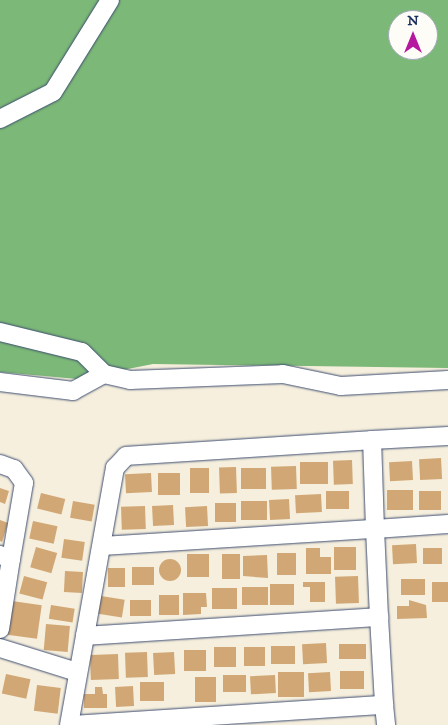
<!DOCTYPE html>
<style>
body{margin:0}
#map{position:relative;width:448px;height:725px;overflow:hidden;background:#f6efdd;font-family:"IM FELL DW Pica",serif}
div>[style]{position:absolute}
.forest>*{inset:0;background:#7cb877}
.building>*{inset:0;background:#d1a875;transform-origin:0 0}
.round{border-radius:50%}
.roads{filter:drop-shadow(0 0 1px #3c4c71) drop-shadow(0 0 1px #3c4c71)}
.minor>*{height:18px;margin:-9px;padding:0 9px;transform-origin:9px;border-radius:9px;background:#fff}
span{translate:-50% -50%;white-space:nowrap;text-align:center;line-height:1.15;-webkit-text-stroke:4px #fdfcf7;paint-order:stroke}
.north{position:absolute;left:388px;top:10px;width:50px;height:50px;box-sizing:border-box;background:#fdfcf7;border:1px solid #a3aaba;border-radius:50%;rotate:0deg;font-size:14px;font-weight:700;line-height:20px;text-align:center;color:#1b2f5e}
.north::after{content:'';display:block;margin:auto;width:18px;height:22px;background:#b5179e;clip-path:polygon(50% 0,100% 100%,50% 72%,0 100%)}
</style>
<div id="map">
<div class="forest">
<i style="clip-path:polygon(evenodd,0 0,448px 0,448px 368px,153px 364px,77px 379px,0 372px,0 0,398px 20px,428px 20px,428px 50px,398px 50px,398px 20px)"></i>
</div>
<div class="building">
<i style="left:441px;top:458px;width:21px;height:22px;rotate:87deg"></i>
<i style="left:352px;top:460px;width:24px;height:19px;rotate:88deg"></i>
<i style="left:412px;top:461px;width:19px;height:23px;rotate:87deg"></i>
<i style="left:328px;top:462px;width:22px;height:28px;rotate:90deg"></i>
<i style="left:296px;top:466px;width:23px;height:25px;rotate:88deg"></i>
<i style="left:236px;top:467px;width:26px;height:17px;rotate:88deg"></i>
<i style="left:209px;top:468px;width:25px;height:19px;rotate:90deg"></i>
<i style="left:241px;top:468px;width:25px;height:21px"></i>
<i style="left:151px;top:473px;width:19px;height:26px;rotate:87deg"></i>
<i style="left:158px;top:473px;width:22px;height:22px"></i>
<i style="clip-path:polygon(0 488px,9px 491px,5px 504px,0 502px)"></i>
<i style="left:413px;top:490px;width:20px;height:26px;rotate:90deg"></i>
<i style="left:349px;top:491px;width:18px;height:23px;rotate:90deg"></i>
<i style="left:441px;top:491px;width:19px;height:22px;rotate:90deg"></i>
<i style="left:41px;top:493px;width:25px;height:16px;rotate:14deg"></i>
<i style="left:321px;top:494px;width:18px;height:26px;rotate:87deg"></i>
<i style="left:289px;top:499px;width:20px;height:20px;rotate:87deg"></i>
<i style="left:73px;top:501px;width:22px;height:17px;rotate:10deg"></i>
<i style="left:241px;top:501px;width:26px;height:19px"></i>
<i style="left:215px;top:503px;width:21px;height:19px"></i>
<i style="left:173px;top:505px;width:20px;height:21px;rotate:87deg"></i>
<i style="left:145px;top:506px;width:23px;height:24px;rotate:88deg"></i>
<i style="left:207px;top:506px;width:20px;height:22px;rotate:87deg"></i>
<i style="clip-path:polygon(0 520px,8px 523px,2px 542px,0 541px)"></i>
<i style="left:33px;top:521px;width:25px;height:18px;rotate:12deg"></i>
<i style="left:64px;top:539px;width:21px;height:19px;rotate:8deg"></i>
<i style="left:416px;top:544px;width:19px;height:24px;rotate:87deg"></i>
<i style="left:36px;top:547px;width:22px;height:21px;rotate:16deg"></i>
<i style="left:356px;top:547px;width:23px;height:22px;rotate:90deg"></i>
<i style="clip-path:polygon(306px 548px,320px 548px,320px 557px,331px 557px,331px 574px,306px 574px)"></i>
<i style="left:442px;top:548px;width:16px;height:19px;rotate:90deg"></i>
<i style="left:277px;top:553px;width:19px;height:22px"></i>
<i style="left:187px;top:554px;width:22px;height:23px"></i>
<i style="left:240px;top:554px;width:25px;height:18px;rotate:90deg"></i>
<i style="clip-path:polygon(267px 555px,268px 578px,243px 576px,243px 556px)"></i>
<i class="round" style="left:159px;top:559px;width:22px;height:22px"></i>
<i style="left:132px;top:567px;width:22px;height:18px"></i>
<i style="left:125px;top:568px;width:19px;height:17px;rotate:90deg"></i>
<i style="left:65px;top:571px;width:18px;height:21px;rotate:3deg"></i>
<i style="left:24px;top:576px;width:24px;height:18px;rotate:15deg"></i>
<i style="left:358px;top:576px;width:27px;height:23px;rotate:88deg"></i>
<i style="left:401px;top:579px;width:24px;height:16px"></i>
<i style="clip-path:polygon(303px 582px,325px 582px,325px 602px,310px 602px,310px 587px,303px 587px)"></i>
<i style="left:448px;top:582px;width:20px;height:16px;rotate:90deg"></i>
<i style="left:270px;top:584px;width:24px;height:21px"></i>
<i style="left:242px;top:587px;width:26px;height:18px"></i>
<i style="left:212px;top:588px;width:25px;height:21px"></i>
<i style="clip-path:polygon(183px 593px,206px 593px,207px 607px,201px 607px,201px 614px,183px 615px)"></i>
<i style="left:159px;top:595px;width:20px;height:20px"></i>
<i style="left:101px;top:596px;width:24px;height:18px;rotate:9deg"></i>
<i style="left:130px;top:600px;width:21px;height:16px"></i>
<i style="clip-path:polygon(409px 600px,426px 605px,427px 618px,397px 619px,397px 606px,409px 606px)"></i>
<i style="left:12px;top:601px;width:30px;height:34px;rotate:8deg"></i>
<i style="left:51px;top:605px;width:24px;height:14px;rotate:9deg"></i>
<i style="left:46px;top:624px;width:24px;height:26px;rotate:5deg"></i>
<i style="left:326px;top:643px;width:20px;height:24px;rotate:87deg"></i>
<i style="left:366px;top:644px;width:15px;height:27px;rotate:90deg"></i>
<i style="left:295px;top:646px;width:18px;height:24px;rotate:90deg"></i>
<i style="left:214px;top:647px;width:22px;height:20px"></i>
<i style="left:244px;top:647px;width:21px;height:19px"></i>
<i style="left:206px;top:650px;width:21px;height:22px;rotate:90deg"></i>
<i style="left:147px;top:652px;width:25px;height:22px;rotate:88deg"></i>
<i style="left:174px;top:652px;width:22px;height:21px;rotate:87deg"></i>
<i style="left:118px;top:654px;width:25px;height:28px;rotate:88deg"></i>
<i style="left:340px;top:671px;width:24px;height:18px"></i>
<i style="left:278px;top:672px;width:26px;height:25px"></i>
<i style="left:330px;top:672px;width:19px;height:22px;rotate:87deg"></i>
<i style="left:6px;top:674px;width:25px;height:20px;rotate:12deg"></i>
<i style="left:246px;top:675px;width:17px;height:23px;rotate:90deg"></i>
<i style="left:275px;top:675px;width:18px;height:25px;rotate:87deg"></i>
<i style="left:195px;top:677px;width:21px;height:25px"></i>
<i style="left:164px;top:682px;width:19px;height:24px;rotate:90deg"></i>
<i style="left:37px;top:685px;width:24px;height:26px;rotate:7deg"></i>
<i style="left:133px;top:686px;width:20px;height:18px;rotate:87deg"></i>
<i style="clip-path:polygon(95px 687px,102px 687px,103px 694px,107px 694px,107px 708px,84px 708px,84px 694px,95px 694px)"></i>
</div>
<div class="roads">
<div class="minor">
<i style="left:0;top:119px;width:59px;rotate:-27deg"></i>
<i style="left:53px;top:92px;width:108px;rotate:-58.2deg"></i>
<i style="left:0;top:332px;width:84px;rotate:13.7deg"></i>
<i style="left:82px;top:352px;width:31px;rotate:45deg"></i>
<i style="left:104px;top:374px;width:27px;rotate:13deg"></i>
<i style="left:130px;top:380px;width:153px;rotate:-2.2deg"></i>
<i style="left:283px;top:374px;width:59px;rotate:11.7deg"></i>
<i style="left:341px;top:386px;width:107px;rotate:-3.2deg"></i>
<i style="left:0;top:382px;width:74px;rotate:7deg"></i>
<i style="left:73px;top:391px;width:35px;rotate:-29deg"></i>
<i style="left:0;top:464px;width:15px;rotate:20deg"></i>
<i style="left:14px;top:469px;width:17px;rotate:54deg"></i>
<i style="left:24px;top:483px;width:77px;rotate:99.7deg"></i>
<i style="left:102px;top:546px;width:274px;rotate:-3.6deg"></i>
<i style="left:375px;top:529px;width:89px;rotate:-91.9deg"></i>
<i style="left:372px;top:440px;width:76px;rotate:-3deg"></i>
<i style="left:379px;top:617px;width:88px;rotate:-92.6deg"></i>
<i style="left:375px;top:529px;width:73px;rotate:-3.9deg"></i>
<i style="left:0;top:629px;width:71px;rotate:-81.1deg"></i>
<i style="left:11px;top:559px;width:12px;rotate:-160deg"></i>
<i style="left:85px;top:636px;width:171px;rotate:-79.9deg"></i>
<i style="left:115px;top:468px;width:16px;rotate:-47deg"></i>
<i style="left:126px;top:456px;width:247px;rotate:-3.7deg"></i>
<i style="left:0;top:648px;width:81px;rotate:17.3deg"></i>
<i style="left:69px;top:725px;width:90px;rotate:-79.8deg"></i>
<i style="left:85px;top:636px;width:295px;rotate:-3.7deg"></i>
<i style="left:379px;top:617px;width:88px;rotate:86.7deg"></i>
<i style="left:72px;top:725px;width:313px;rotate:-3.7deg"></i>
<i style="left:384px;top:705px;width:20px;rotate:84deg"></i>
</div>
</div>
<div class="north">N</div>
</div>
